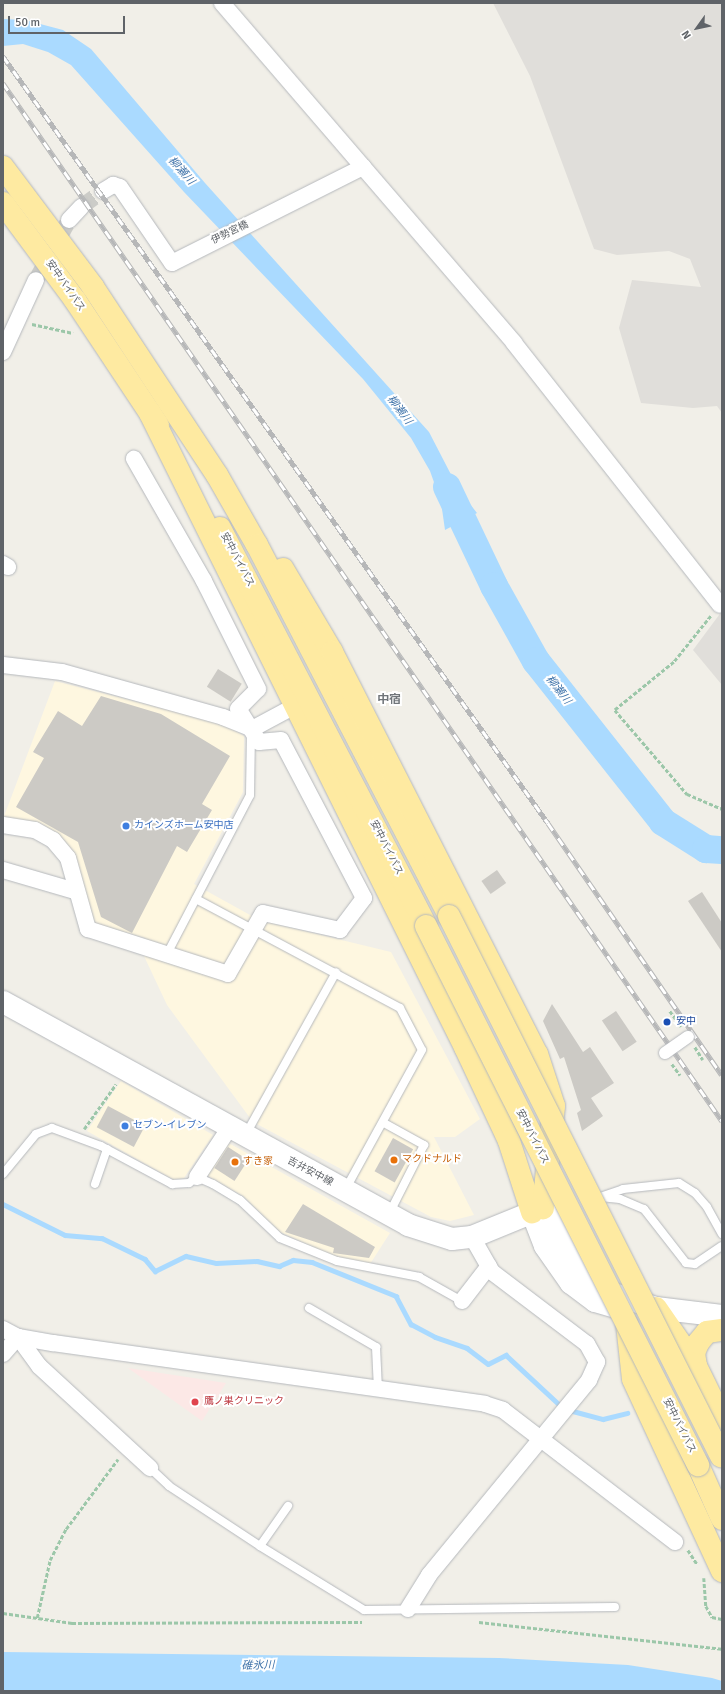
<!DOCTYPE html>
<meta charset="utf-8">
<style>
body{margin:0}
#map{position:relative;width:725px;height:1694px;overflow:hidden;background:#f1efe8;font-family:Signika,"Noto Sans JP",sans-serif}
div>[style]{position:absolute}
.commercial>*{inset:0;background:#fef7e0}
.industrial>*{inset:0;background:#e0deda}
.medical>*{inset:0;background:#fce8e6}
.water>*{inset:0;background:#aadaff}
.stream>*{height:4.5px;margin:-2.25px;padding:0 2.25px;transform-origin:2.25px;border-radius:2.25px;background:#aadaff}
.river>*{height:28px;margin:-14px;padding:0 14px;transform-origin:14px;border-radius:14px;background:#aadaff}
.building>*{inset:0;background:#cccac5;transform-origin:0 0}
.minor-tunnel>*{height:16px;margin-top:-8px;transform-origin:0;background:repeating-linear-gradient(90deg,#ccccc8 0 16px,transparent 0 24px)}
.path>*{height:2.5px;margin-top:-1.25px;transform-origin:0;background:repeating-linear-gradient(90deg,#9cc7a9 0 4px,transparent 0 6px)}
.roads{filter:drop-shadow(0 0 1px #b5b8bc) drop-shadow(0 0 1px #b5b8bc)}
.service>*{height:8px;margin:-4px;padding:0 4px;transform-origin:4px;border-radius:4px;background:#fff}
.minor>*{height:16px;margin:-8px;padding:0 8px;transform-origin:8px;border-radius:8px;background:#fff}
.secondary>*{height:22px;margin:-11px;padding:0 11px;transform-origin:11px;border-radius:11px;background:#fff}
.trunk>*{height:22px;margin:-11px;padding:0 11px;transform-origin:11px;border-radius:11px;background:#feeaa1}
.rail>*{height:4.5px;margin-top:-2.25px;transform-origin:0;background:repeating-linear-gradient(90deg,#fff 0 9px,#b6b7b8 0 18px);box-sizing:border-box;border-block:1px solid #b6b7b8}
.bridges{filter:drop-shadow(0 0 1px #b5b8bc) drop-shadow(0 0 1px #b5b8bc)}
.pedestrian-bridge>*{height:12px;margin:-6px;padding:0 6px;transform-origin:6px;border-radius:6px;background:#fff}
.trunk-bridge>*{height:22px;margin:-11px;padding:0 11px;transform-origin:11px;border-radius:11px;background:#feeaa1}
.dots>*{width:11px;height:11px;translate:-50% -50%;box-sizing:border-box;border:2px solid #fff;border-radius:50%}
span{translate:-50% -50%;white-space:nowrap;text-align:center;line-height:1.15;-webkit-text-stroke:4px #fff;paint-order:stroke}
.street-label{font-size:10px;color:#5f6368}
.shop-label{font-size:10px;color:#366cbe}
.left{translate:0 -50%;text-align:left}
.transit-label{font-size:10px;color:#164399}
.food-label{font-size:10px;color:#c56008}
.health-label{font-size:10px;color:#be3a42}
.water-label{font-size:11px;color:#4174aa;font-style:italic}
.quarter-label{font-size:12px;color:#70757a;font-weight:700}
.frame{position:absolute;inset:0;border:4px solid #5f6368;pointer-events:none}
.north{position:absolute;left:677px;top:8px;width:40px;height:40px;-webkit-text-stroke:3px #fff;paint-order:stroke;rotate:237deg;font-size:11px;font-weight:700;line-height:16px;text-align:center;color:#5f6368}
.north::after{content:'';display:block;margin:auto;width:14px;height:18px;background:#5f6368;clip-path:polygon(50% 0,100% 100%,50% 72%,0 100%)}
.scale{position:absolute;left:8px;top:16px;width:117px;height:18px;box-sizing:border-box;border:2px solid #5f6368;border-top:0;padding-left:5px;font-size:12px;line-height:14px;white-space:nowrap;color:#5f6368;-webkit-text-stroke:3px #fff;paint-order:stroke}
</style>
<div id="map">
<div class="commercial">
<i style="clip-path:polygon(55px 681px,224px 724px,244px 736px,243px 792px,194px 884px,259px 920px,391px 952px,480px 1119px,455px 1137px,434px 1137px,474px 1215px,450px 1221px,431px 1217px,253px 1122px,167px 1005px,144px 956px,145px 938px,95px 924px,75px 856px,3px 819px)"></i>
<i style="clip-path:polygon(121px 1081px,213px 1135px,184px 1178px,174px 1180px,87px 1131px)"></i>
<i style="clip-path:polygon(225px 1141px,390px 1233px,370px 1264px,337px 1258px,280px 1232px,243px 1196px,206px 1175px)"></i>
</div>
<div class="industrial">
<i style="clip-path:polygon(493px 3px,722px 3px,722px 413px,717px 406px,693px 408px,641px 403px,619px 328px,632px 280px,701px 287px,690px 259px,669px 251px,617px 255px,594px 249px,530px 76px)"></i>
<i style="clip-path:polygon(722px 611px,722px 685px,693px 650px)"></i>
</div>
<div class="medical">
<i style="clip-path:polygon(128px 1368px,226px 1383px,202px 1421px)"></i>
</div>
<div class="water">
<i style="clip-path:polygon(3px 19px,25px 20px,63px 30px,91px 49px,205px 183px,429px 432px,459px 490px,477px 513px,445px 530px,441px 502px,430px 471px,411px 438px,363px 379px,184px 192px,71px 65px,48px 52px,23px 44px,3px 46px)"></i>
<i style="clip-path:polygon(3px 1652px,499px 1658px,628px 1665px,712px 1678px,722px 1681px,722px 1691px,3px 1691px)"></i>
</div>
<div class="stream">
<i style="left:3px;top:1204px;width:69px;rotate:26.6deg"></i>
<i style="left:65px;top:1235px;width:37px;rotate:5deg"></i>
<i style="left:102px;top:1238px;width:48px;rotate:26deg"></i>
<i style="left:145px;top:1259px;width:16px;rotate:50deg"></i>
<i style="left:155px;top:1271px;width:34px;rotate:-26deg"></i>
<i style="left:186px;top:1256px;width:31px;rotate:13deg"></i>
<i style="left:216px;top:1263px;width:41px;rotate:-2.8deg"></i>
<i style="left:257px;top:1261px;width:23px;rotate:13deg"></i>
<i style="left:279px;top:1266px;width:15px;rotate:-23deg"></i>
<i style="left:293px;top:1260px;width:19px;rotate:6deg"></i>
<i style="left:312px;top:1262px;width:91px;rotate:22deg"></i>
<i style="left:396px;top:1296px;width:32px;rotate:62deg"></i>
<i style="left:411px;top:1324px;width:27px;rotate:28deg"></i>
<i style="left:435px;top:1337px;width:34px;rotate:19deg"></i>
<i style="left:467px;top:1348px;width:26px;rotate:37deg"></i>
<i style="left:488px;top:1364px;width:20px;rotate:-27deg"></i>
<i style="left:506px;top:1355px;width:76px;rotate:42.9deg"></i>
<i style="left:569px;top:1410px;width:35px;rotate:15deg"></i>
<i style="left:603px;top:1419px;width:25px;rotate:-14deg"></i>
</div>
<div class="river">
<i style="left:447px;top:487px;width:110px;rotate:64.6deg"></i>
<i style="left:494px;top:586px;width:86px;rotate:60.8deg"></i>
<i style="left:536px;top:661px;width:205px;rotate:51.7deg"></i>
<i style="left:663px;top:822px;width:51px;rotate:32.1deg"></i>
<i style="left:706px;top:849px;width:16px;rotate:4deg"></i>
</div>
<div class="building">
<i style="left:218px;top:669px;width:28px;height:21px;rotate:32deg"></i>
<i style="clip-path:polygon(101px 696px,161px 714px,230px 756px,202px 804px,212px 810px,187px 852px,177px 846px,132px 933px,101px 917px,78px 842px,16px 807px,44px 758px,33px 752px,58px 711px,82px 726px)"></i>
<i style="left:497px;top:870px;width:16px;height:19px;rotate:55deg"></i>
<i style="clip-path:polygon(702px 892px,722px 923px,722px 952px,688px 901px)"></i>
<i style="clip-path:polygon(552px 1004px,583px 1052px,590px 1047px,614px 1083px,591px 1098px,603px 1116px,582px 1131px,577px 1113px,581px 1110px,564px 1057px,560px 1059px,543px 1021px)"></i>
<i style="left:616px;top:1011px;width:37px;height:17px;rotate:56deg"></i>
<i style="left:108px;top:1106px;width:42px;height:24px;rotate:28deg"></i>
<i style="left:393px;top:1138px;width:23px;height:38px;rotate:29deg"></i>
<i style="left:228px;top:1147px;width:24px;height:25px;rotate:33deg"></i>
<i style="clip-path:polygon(303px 1204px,375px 1247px,369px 1258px,333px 1253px,334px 1248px,285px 1232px)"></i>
</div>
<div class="minor-tunnel">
<i style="left:81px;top:207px;width:27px;rotate:-36deg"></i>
<i style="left:36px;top:280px;width:68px;rotate:-61.2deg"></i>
</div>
<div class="path">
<i style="left:32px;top:324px;width:42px;rotate:12.4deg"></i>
<i style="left:711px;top:616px;width:59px;rotate:128.8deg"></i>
<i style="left:674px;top:662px;width:76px;rotate:140.9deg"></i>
<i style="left:615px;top:710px;width:111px;rotate:49.4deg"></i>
<i style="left:687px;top:794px;width:38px;rotate:23deg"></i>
<i style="left:670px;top:1011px;width:19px;rotate:54deg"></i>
<i style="left:695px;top:1047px;width:15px;rotate:58deg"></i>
<i style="left:672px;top:1064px;width:14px;rotate:54deg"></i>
<i style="left:84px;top:1129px;width:55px;rotate:-54.6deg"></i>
<i style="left:688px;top:1550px;width:17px;rotate:57deg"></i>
<i style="left:704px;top:1578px;width:28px;rotate:86deg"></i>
<i style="left:706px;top:1606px;width:13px;rotate:61deg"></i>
<i style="left:712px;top:1617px;width:10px;rotate:11deg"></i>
<i style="left:3px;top:1613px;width:70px;rotate:8.2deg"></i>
<i style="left:72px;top:1623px;width:290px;rotate:-0.2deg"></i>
<i style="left:37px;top:1618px;width:59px;rotate:-77.4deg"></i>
<i style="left:50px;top:1560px;width:35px;rotate:-63deg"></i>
<i style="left:66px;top:1529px;width:87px;rotate:-53.4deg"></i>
<i style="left:479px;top:1622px;width:244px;rotate:6.3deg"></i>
</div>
<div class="roads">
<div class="service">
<i style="left:196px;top:899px;width:231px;rotate:28.1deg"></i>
<i style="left:400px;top:1008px;width:47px;rotate:62.4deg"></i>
<i style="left:422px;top:1050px;width:160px;rotate:118.8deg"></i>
<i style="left:167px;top:954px;width:179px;rotate:-62.4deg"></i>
<i style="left:250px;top:795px;width:62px;rotate:-89.1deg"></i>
<i style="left:384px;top:1123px;width:46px;rotate:28.8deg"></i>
<i style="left:424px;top:1145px;width:77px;rotate:116.9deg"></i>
<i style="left:246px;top:1134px;width:185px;rotate:-60.9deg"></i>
<i style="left:3px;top:1174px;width:52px;rotate:-50.5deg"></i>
<i style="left:36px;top:1134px;width:17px;rotate:-21deg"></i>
<i style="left:52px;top:1128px;width:52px;rotate:20.2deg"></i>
<i style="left:101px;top:1146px;width:81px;rotate:28.2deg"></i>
<i style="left:172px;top:1184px;width:17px;rotate:-3deg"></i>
<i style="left:189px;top:1183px;width:10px;rotate:-37deg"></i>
<i style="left:197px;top:1177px;width:17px;rotate:24deg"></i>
<i style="left:213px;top:1184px;width:31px;rotate:31deg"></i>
<i style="left:240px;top:1200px;width:55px;rotate:43.5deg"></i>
<i style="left:280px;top:1238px;width:61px;rotate:22deg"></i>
<i style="left:337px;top:1261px;width:84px;rotate:11deg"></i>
<i style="left:419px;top:1277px;width:49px;rotate:29.2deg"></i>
<i style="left:95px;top:1184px;width:37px;rotate:-71deg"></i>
<i style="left:603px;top:1196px;width:21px;rotate:-19deg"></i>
<i style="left:623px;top:1189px;width:56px;rotate:-6.1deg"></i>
<i style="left:679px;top:1183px;width:19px;rotate:32deg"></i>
<i style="left:695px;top:1193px;width:18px;rotate:49deg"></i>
<i style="left:707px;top:1207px;width:31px;rotate:61deg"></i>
<i style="left:600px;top:1197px;width:20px;rotate:6deg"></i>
<i style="left:620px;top:1199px;width:26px;rotate:23deg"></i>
<i style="left:644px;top:1209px;width:68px;rotate:52.1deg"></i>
<i style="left:686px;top:1263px;width:9px;rotate:6deg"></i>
<i style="left:695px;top:1264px;width:32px;rotate:-34deg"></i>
<i style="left:309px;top:1308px;width:78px;rotate:30.2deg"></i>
<i style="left:376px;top:1347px;width:42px;rotate:87.3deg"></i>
<i style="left:150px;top:1468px;width:26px;rotate:43deg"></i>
<i style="left:169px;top:1486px;width:109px;rotate:33.4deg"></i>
<i style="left:260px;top:1546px;width:122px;rotate:31.6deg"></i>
<i style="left:364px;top:1610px;width:251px;rotate:-0.7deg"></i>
<i style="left:260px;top:1546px;width:49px;rotate:-55deg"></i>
</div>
<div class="minor">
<i style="left:222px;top:3px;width:448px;rotate:49.3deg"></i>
<i style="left:514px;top:343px;width:333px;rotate:51.8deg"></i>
<i style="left:103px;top:191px;width:12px;rotate:-31deg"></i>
<i style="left:113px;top:185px;width:7px;rotate:16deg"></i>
<i style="left:120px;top:187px;width:92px;rotate:55.6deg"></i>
<i style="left:172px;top:263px;width:214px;rotate:-26.7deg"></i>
<i style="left:69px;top:220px;width:18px;rotate:-47deg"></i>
<i style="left:3px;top:352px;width:79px;rotate:-65.4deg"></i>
<i style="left:3px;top:564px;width:6px;rotate:31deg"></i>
<i style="left:3px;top:665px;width:59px;rotate:6.8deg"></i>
<i style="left:62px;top:672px;width:167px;rotate:15.6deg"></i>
<i style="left:223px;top:717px;width:31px;rotate:22deg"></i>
<i style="left:252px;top:729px;width:47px;rotate:-28.2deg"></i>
<i style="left:3px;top:825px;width:32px;rotate:9deg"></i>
<i style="left:35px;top:830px;width:21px;rotate:29deg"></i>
<i style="left:53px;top:840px;width:23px;rotate:50deg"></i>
<i style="left:68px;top:858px;width:74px;rotate:74.3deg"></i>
<i style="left:88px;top:929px;width:147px;rotate:17.8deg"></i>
<i style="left:228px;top:974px;width:70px;rotate:-60.2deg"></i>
<i style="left:263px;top:913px;width:79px;rotate:12.4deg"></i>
<i style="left:340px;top:930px;width:40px;rotate:-53deg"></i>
<i style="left:364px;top:898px;width:178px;rotate:-117.7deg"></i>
<i style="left:281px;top:740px;width:22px;rotate:175deg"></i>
<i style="left:259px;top:742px;width:39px;rotate:-122deg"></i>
<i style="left:238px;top:709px;width:28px;rotate:-45deg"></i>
<i style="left:258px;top:689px;width:121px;rotate:-116.6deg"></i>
<i style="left:204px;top:581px;width:141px;rotate:-119.8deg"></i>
<i style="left:3px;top:870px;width:75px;rotate:16.3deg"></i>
<i style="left:197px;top:1177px;width:60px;rotate:-56.6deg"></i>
<i style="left:462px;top:1301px;width:44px;rotate:-52.4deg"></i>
<i style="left:3px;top:1329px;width:17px;rotate:28deg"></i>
<i style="left:18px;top:1337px;width:36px;rotate:10deg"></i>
<i style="left:53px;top:1343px;width:436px;rotate:8deg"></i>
<i style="left:485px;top:1404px;width:19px;rotate:18deg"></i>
<i style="left:503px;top:1410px;width:217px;rotate:37.5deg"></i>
<i style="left:18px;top:1337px;width:36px;rotate:54deg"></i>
<i style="left:39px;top:1366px;width:151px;rotate:42.6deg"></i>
<i style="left:3px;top:1354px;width:23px;rotate:-49deg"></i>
<i style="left:408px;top:1609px;width:40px;rotate:-58deg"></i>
<i style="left:429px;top:1575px;width:252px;rotate:-50.6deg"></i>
<i style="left:589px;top:1380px;width:20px;rotate:-66deg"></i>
<i style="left:597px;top:1362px;width:21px;rotate:-119deg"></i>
<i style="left:587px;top:1344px;width:119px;rotate:-142.8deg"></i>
<i style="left:492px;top:1272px;width:40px;rotate:-119.7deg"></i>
</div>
<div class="secondary">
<i style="left:3px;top:1002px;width:462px;rotate:28.8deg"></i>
<i style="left:408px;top:1225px;width:46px;rotate:17.7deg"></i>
<i style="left:452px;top:1239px;width:20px;rotate:-6deg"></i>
<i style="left:472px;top:1237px;width:77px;rotate:-22.2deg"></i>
<i style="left:543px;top:1208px;width:68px;rotate:58.9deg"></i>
<i style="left:578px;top:1266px;width:43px;rotate:39.3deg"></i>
<i style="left:611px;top:1293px;width:47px;rotate:18.4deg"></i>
<i style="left:656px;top:1308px;width:66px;rotate:6.9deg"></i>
<i style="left:532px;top:1212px;width:36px;rotate:69deg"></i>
<i style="left:545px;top:1246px;width:45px;rotate:54.9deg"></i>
<i style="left:571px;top:1283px;width:30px;rotate:37deg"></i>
<i style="left:595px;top:1301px;width:25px;rotate:16deg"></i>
</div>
<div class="trunk">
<i style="left:3px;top:167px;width:150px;rotate:53.1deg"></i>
<i style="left:93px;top:287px;width:225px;rotate:56.6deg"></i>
<i style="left:217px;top:475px;width:81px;rotate:60.3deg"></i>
<i style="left:257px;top:545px;width:418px;rotate:62.6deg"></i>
<i style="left:3px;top:203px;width:121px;rotate:53.4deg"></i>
<i style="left:75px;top:300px;width:150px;rotate:56.4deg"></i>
<i style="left:150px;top:413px;width:708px;rotate:63.58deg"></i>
<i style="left:465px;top:1047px;width:104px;rotate:64.9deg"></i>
<i style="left:509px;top:1141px;width:75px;rotate:72.1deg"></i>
<i style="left:220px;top:528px;width:448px;rotate:62.6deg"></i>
<i style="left:283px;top:569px;width:96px;rotate:59.4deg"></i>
<i style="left:332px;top:652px;width:451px;rotate:63deg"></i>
<i style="left:537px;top:1054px;width:55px;rotate:71.9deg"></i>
<i style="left:554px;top:1106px;width:103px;rotate:96.2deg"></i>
<i style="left:656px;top:1308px;width:70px;rotate:55.4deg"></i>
<i style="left:696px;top:1366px;width:59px;rotate:63.9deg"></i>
<i style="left:627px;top:1324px;width:55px;rotate:83.8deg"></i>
<i style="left:633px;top:1379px;width:212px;rotate:65.1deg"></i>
<i style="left:696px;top:1366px;width:13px;rotate:-99deg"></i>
<i style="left:694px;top:1353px;width:11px;rotate:-68deg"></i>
<i style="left:698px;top:1343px;width:14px;rotate:-51deg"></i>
<i style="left:707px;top:1332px;width:15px;rotate:-8deg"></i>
<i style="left:698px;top:1465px;width:59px;rotate:66deg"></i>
</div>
</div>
<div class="rail">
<i style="left:3px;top:56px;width:941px;rotate:54.6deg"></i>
<i style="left:548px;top:823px;width:306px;rotate:55.4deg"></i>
<i style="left:3px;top:83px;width:1263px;rotate:55.29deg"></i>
</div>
<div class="bridges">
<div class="pedestrian-bridge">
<i style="left:665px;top:1053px;width:28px;rotate:-35deg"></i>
</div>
<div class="trunk-bridge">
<i style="left:449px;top:916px;width:605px;rotate:63.27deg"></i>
<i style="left:426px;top:926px;width:604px;rotate:63.22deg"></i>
</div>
</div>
<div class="dots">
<i style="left:126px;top:826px;background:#3f7fe0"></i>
<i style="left:667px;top:1022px;background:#1a4fb4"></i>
<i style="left:125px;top:1126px;background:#3f7fe0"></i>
<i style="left:394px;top:1160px;background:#e8710a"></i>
<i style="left:235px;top:1162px;background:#e8710a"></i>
<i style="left:195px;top:1402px;background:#e0444e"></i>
</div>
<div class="street-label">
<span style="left:230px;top:233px;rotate:-26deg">伊勢宮橋</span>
<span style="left:65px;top:286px;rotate:55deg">安中バイパス</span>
<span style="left:237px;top:560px;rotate:62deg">安中バイパス</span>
<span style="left:386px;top:848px;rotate:63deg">安中バイパス</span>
<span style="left:532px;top:1137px;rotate:63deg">安中バイパス</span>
<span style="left:310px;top:1172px;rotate:28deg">吉井安中線</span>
<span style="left:679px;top:1426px;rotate:63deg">安中バイパス</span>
</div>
<div class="shop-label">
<span class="left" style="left:134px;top:826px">カインズホーム安中店</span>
<span class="left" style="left:133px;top:1126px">セブン-イレブン</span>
</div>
<div class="transit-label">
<span class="left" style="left:676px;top:1022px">安中</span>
</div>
<div class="food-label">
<span class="left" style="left:402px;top:1160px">マクドナルド</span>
<span class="left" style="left:243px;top:1162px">すき家</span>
</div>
<div class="health-label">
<span class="left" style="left:204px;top:1402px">鷹ノ巣クリニック</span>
</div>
<div class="water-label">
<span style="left:181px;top:171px;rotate:48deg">柳瀬川</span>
<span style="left:399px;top:410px;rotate:53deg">柳瀬川</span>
<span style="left:558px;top:690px;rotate:52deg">柳瀬川</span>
<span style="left:258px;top:1666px;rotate:-1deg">碓氷川</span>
</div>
<div class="quarter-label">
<span style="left:389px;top:700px">中宿</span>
</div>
<div class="frame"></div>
<div class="north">N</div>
<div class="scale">50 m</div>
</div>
